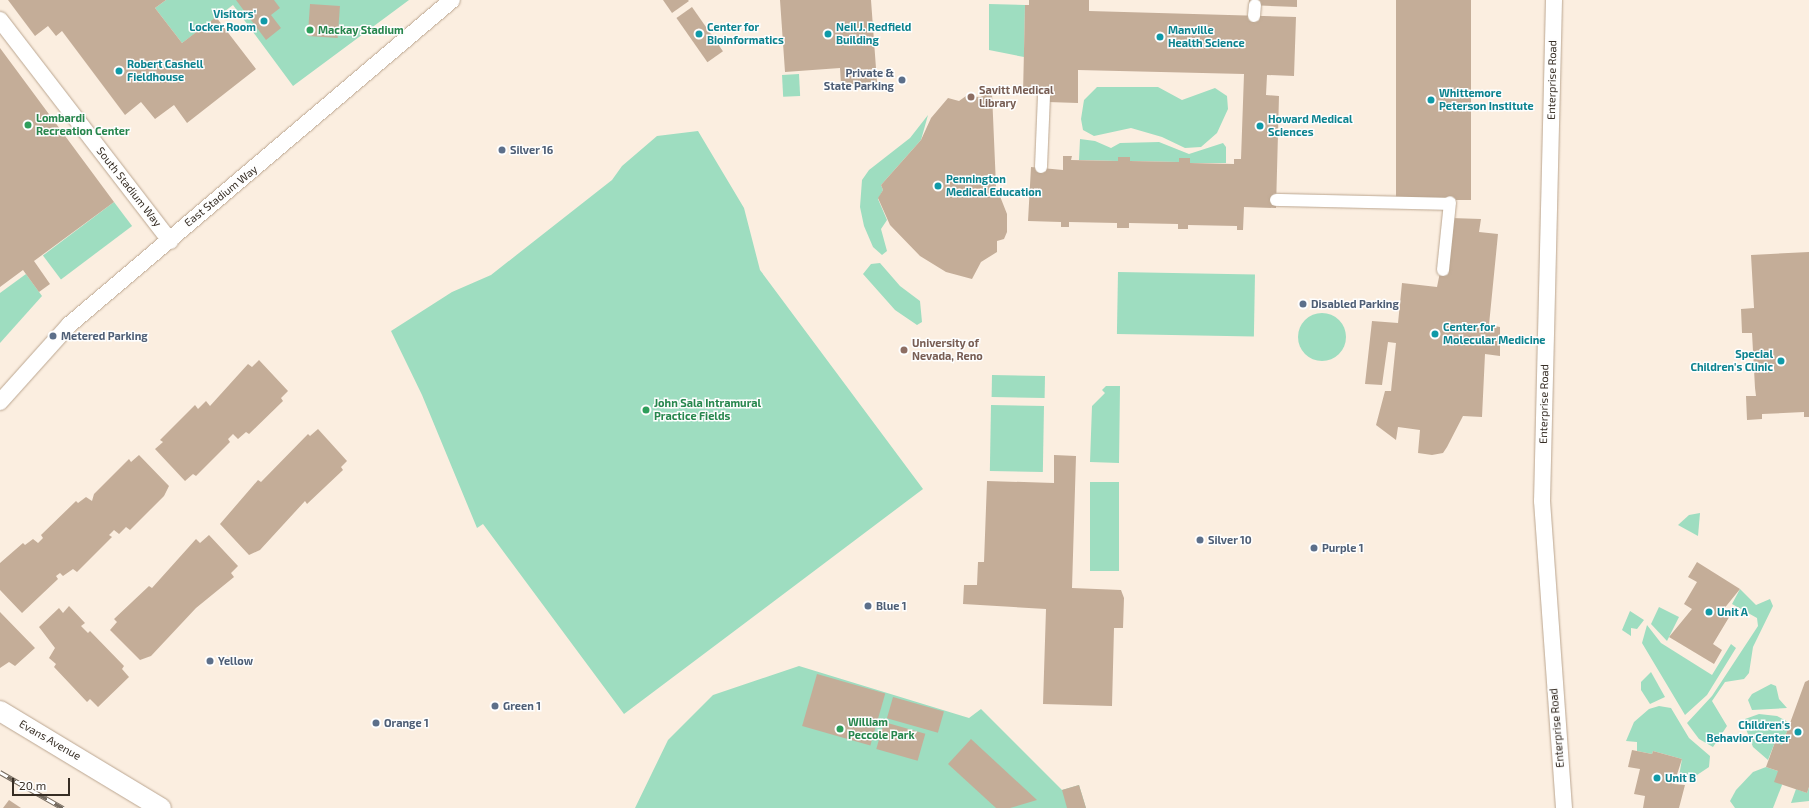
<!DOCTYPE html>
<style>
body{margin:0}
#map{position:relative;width:1809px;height:808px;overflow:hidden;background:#fbeee0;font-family:"Exo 2",sans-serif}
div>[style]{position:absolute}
.green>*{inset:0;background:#9eddc0;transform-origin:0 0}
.round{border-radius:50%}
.building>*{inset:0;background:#c4ad98;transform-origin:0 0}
.roads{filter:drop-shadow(0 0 1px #bba690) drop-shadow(0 0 1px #bba690)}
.pedestrian>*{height:12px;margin:-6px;padding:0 6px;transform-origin:6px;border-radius:6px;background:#fff}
.minor>*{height:16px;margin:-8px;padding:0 8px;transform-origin:8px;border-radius:8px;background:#fff}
.tertiary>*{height:20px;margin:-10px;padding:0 10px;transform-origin:10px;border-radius:10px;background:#fff}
.rail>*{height:4.5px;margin-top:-2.25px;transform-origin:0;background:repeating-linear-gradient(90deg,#fefefe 0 9px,#746a5f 0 18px);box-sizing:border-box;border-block:1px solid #746a5f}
.dots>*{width:11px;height:11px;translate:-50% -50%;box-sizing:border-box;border:2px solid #fefefe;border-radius:50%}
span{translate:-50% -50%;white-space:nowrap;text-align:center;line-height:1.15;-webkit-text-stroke:3px #fefefe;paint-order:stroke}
.culture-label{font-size:11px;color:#0d838f;font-weight:700}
.right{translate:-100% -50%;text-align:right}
.left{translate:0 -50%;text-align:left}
.leisure-label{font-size:11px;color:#27864d;font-weight:700}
.service-label{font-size:11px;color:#4e5e75;font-weight:700}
.street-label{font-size:11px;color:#362d24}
.education-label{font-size:11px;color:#785e54;font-weight:700}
.scale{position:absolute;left:12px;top:778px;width:58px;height:18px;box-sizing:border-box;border:2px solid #362d24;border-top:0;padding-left:5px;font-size:12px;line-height:14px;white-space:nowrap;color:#362d24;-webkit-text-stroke:3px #fefefe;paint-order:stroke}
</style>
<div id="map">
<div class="green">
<i style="clip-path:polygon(166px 0,409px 0,293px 86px,233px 5px,182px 43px,155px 8px)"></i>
<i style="clip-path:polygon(989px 4px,1025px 5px,1024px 57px,989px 50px)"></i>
<i style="left:799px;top:74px;width:22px;height:17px;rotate:87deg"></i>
<i style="clip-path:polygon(1097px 87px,1158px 87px,1182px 100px,1215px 88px,1227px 96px,1228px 109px,1217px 133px,1201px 147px,1185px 148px,1162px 137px,1131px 128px,1094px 136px,1083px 130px,1081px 119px,1084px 100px)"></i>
<i style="clip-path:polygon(928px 115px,921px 140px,881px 185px,883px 190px,878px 199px,887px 220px,881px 229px,887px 251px,882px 255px,873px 247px,864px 226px,860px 207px,862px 180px,869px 170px,910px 138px)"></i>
<i style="clip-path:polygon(698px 131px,744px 208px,760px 270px,923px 489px,624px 714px,483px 524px,477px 528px,422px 395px,391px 331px,452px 292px,491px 275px,612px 180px,622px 166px,657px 136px)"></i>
<i style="clip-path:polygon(1080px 139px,1095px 141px,1111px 148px,1120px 143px,1159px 142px,1189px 154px,1223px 143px,1226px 147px,1226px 163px,1190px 163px,1190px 158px,1180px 158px,1179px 162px,1130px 161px,1129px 157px,1119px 157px,1118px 161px,1079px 160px)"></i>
<i style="left:114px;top:202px;width:30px;height:89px;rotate:53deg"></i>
<i style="clip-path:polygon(880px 263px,900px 286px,920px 301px,922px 322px,917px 325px,895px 310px,863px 274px,871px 264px)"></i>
<i style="left:1118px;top:272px;width:137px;height:62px;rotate:1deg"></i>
<i style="clip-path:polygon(26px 274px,42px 296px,0 343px,0 293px)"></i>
<i class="round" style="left:1298px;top:313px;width:48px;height:48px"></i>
<i style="left:992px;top:375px;width:53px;height:22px;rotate:1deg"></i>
<i style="clip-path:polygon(1106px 386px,1120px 386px,1119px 463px,1090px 462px,1092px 406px,1105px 393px,1102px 390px)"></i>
<i style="left:991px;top:405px;width:53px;height:66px;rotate:1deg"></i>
<i style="left:1090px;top:482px;width:29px;height:89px"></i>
<i style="clip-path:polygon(1700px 513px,1698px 536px,1678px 525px,1689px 515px)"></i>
<i style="clip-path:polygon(1740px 589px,1756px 605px,1770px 599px,1773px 606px,1753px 647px,1749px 673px,1744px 679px,1725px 682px,1712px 701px,1727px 726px,1713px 747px,1699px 739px,1687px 723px,1712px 696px,1758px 626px,1757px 618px,1732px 604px)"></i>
<i style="clip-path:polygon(1659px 607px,1679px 617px,1667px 641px,1651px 624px)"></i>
<i style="clip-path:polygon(1630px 611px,1644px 620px,1637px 629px,1631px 628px,1631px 636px,1622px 630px)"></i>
<i style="clip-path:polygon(1647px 625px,1661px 643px,1712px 675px,1731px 644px,1736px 648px,1707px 695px,1685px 715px,1642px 643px)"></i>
<i style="clip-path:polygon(799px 666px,969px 718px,981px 709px,1062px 790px,1079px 785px,1086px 808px,635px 808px,668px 740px,713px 695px)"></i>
<i style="clip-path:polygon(1651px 672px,1665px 697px,1650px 704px,1641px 690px,1641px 682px)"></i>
<i style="clip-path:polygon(1771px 684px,1776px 686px,1779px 699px,1787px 708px,1752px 710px,1748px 700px,1752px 694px)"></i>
<i style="clip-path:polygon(1659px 706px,1671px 708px,1689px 738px,1710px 756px,1709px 767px,1691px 779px,1679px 776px,1682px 759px,1653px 751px,1652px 754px,1637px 751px,1637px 742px,1626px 741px,1634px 722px,1649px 709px)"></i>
<i style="clip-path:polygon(1759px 714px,1777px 716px,1790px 723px,1782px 745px,1775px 742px,1768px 760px,1753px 747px,1744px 724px,1745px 719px)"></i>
<i style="clip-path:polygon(1766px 767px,1778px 771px,1782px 785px,1773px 808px,1735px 808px,1730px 801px,1736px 790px,1753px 772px)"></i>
<i style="clip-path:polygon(1809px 787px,1809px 801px,1791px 803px,1796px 789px,1807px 793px)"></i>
</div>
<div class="building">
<i style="clip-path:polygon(8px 0,166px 0,155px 8px,182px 43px,216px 17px,256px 69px,187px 123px,174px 105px,155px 119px,141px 102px,125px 115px,62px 31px,56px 36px,48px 26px,35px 36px)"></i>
<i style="clip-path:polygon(236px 0,274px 0,280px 8px,271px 15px,281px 28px,266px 40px)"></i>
<i style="clip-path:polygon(663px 0,688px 0,689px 1px,672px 13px)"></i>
<i style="clip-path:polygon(780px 0,871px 0,877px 82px,841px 85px,840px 68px,785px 72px)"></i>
<i style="clip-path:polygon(1029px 0,1089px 0,1089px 11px,1296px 17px,1294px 76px,1267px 75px,1266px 95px,1279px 96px,1276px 208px,1244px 207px,1243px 230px,1237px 230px,1237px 226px,1188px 225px,1188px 229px,1178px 229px,1178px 224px,1129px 223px,1129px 228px,1117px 228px,1117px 223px,1069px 222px,1069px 227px,1061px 227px,1061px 222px,1028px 221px,1031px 167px,1063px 170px,1063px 156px,1072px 156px,1071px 160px,1118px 161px,1118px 157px,1130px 157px,1130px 161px,1179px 162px,1179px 158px,1190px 158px,1190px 163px,1234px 164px,1234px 159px,1241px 159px,1244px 74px,1078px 70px,1078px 103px,1048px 102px,1048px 95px,1023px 94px,1025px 5px,1029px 5px)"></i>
<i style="clip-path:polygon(1249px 0,1297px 0,1297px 7px,1249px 5px)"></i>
<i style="left:1396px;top:0;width:75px;height:200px"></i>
<i style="left:310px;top:4px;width:30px;height:32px;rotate:4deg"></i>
<i style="left:692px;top:7px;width:54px;height:19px;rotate:55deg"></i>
<i style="clip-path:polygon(0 48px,114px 202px,34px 261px,50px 284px,39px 292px,23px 270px,0 287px)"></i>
<i style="clip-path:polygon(992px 93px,996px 186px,1007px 214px,1007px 232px,1004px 239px,997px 241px,997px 252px,981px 262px,972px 279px,946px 272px,920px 256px,890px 225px,878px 198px,883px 190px,881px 185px,921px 140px,931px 118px,948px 98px,959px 101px,966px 96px,980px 97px)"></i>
<i style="clip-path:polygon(1451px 218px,1481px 219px,1479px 232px,1498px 234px,1489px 325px,1500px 327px,1500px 356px,1485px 354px,1482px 417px,1463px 416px,1447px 447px,1443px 453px,1432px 455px,1418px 453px,1420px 430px,1398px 427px,1396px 440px,1376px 425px,1385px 391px,1391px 391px,1396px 343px,1388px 342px,1382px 385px,1365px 384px,1372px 321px,1398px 323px,1402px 283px,1437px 287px)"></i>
<i style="clip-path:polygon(1809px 252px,1809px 417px,1804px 417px,1804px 412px,1762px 414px,1762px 419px,1747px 420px,1746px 396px,1756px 396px,1755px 388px,1752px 333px,1742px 333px,1741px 309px,1754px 308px,1751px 255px)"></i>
<i style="clip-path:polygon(259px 360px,288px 391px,281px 398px,283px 401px,249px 434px,246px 432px,238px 439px,233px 434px,228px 439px,230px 442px,196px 476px,193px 474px,185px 481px,155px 449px,163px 442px,160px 440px,195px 405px,198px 409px,206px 401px,210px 406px,248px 364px,252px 367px)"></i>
<i style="clip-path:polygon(318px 429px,347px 461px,341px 467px,343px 470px,307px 504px,305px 501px,260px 550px,249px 555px,220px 524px,258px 480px,261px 482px,308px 434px,310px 436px)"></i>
<i style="clip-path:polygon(139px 455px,169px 486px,164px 496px,130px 530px,126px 527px,119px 534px,114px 530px,109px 535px,112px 537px,77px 572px,73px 569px,63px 576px,60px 573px,56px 576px,58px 579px,22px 613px,0 590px,0 563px,23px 543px,25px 545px,33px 539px,38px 543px,43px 538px,41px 535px,76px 501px,78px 503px,86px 497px,92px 501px,94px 494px,129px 459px,131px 462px)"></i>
<i style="clip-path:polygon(1054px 455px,1076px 456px,1072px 588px,1121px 590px,1124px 598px,1123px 628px,1114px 628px,1112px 706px,1043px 704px,1046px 609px,963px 604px,964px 585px,977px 585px,978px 562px,984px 562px,987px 481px,1054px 483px)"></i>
<i style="clip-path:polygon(209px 535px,238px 566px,231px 573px,234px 577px,196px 608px,151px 656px,140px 660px,110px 630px,117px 622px,114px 619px,149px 586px,152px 588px,196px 539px,200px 543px)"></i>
<i style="clip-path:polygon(1697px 562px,1740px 589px,1723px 610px,1731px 614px,1713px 644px,1722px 650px,1714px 664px,1669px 637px,1692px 609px,1684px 604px,1697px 582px,1688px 577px)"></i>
<i style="clip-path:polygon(69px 606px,85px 623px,81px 626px,88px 633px,90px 631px,124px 666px,122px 669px,129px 677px,98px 707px,90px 699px,87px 702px,54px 667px,56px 664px,49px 658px,55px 648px,39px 627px,59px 608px,63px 613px)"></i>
<i style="clip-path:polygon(0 612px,35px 648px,15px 666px,9px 662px,0 668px)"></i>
<i style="left:817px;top:674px;width:71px;height:54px;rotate:16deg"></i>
<i style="clip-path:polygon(1809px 680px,1809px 787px,1807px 793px,1774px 782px,1778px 771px,1766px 767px,1775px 742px,1782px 745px,1805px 682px)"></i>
<i style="left:893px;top:697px;width:53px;height:22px;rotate:16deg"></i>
<i style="left:884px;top:722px;width:43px;height:28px;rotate:16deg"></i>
<i style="clip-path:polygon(971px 739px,1037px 800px,1010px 808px,996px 808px,948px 764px)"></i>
<i style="clip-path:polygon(1632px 750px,1652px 754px,1653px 751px,1682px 759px,1674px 784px,1685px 785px,1679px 808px,1643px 808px,1645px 796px,1634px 794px,1640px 769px,1628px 767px)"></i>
<i style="clip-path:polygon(1079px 785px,1086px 808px,1067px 808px,1062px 790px)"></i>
<i style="clip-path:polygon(9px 800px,21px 808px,3px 808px)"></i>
</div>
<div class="roads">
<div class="pedestrian">
<i style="left:1254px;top:16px;width:11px;rotate:-85deg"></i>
<i style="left:1041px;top:167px;width:72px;rotate:-87.6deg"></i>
<i style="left:1276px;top:200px;width:173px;rotate:1.3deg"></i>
<i style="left:1443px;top:270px;width:68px;rotate:-84.1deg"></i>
</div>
<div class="minor">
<i style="left:1554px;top:0;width:501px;rotate:91.37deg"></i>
<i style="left:1542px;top:501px;width:308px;rotate:85.9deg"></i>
<i style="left:0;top:20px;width:279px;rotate:52.4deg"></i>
<i style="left:0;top:402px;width:103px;rotate:-48.1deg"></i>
<i style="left:69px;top:325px;width:502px;rotate:-40.32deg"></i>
</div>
<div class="tertiary">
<i style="left:0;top:711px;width:188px;rotate:31.1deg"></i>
</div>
</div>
<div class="rail">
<i style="left:0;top:772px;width:73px;rotate:29.7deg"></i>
</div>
<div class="dots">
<i style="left:264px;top:21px;background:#0f9aa8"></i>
<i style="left:310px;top:30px;background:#2e9e5b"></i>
<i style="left:699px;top:34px;background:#0f9aa8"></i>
<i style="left:828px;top:34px;background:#0f9aa8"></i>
<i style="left:1160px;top:37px;background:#0f9aa8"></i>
<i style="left:119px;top:71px;background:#0f9aa8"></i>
<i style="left:902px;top:80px;background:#5c6f8a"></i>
<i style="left:971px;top:97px;background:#8d6e63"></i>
<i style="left:1431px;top:100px;background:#0f9aa8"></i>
<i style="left:28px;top:125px;background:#2e9e5b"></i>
<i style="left:1260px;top:126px;background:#0f9aa8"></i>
<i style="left:502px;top:150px;background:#5c6f8a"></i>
<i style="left:938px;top:186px;background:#0f9aa8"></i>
<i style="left:1303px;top:304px;background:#5c6f8a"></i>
<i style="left:1435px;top:334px;background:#0f9aa8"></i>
<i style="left:53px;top:336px;background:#5c6f8a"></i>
<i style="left:904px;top:350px;background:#8d6e63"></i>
<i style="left:1781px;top:361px;background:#0f9aa8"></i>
<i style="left:646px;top:410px;background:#2e9e5b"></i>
<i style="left:1200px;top:540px;background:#5c6f8a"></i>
<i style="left:1314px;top:548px;background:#5c6f8a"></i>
<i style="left:868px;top:606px;background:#5c6f8a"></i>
<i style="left:1709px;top:612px;background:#0f9aa8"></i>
<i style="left:210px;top:661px;background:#5c6f8a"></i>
<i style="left:495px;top:706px;background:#5c6f8a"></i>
<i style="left:376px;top:723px;background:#5c6f8a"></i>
<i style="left:840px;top:729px;background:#2e9e5b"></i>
<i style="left:1798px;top:732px;background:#0f9aa8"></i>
<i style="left:1657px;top:778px;background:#0f9aa8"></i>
</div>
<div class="culture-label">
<span class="right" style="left:256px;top:21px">Visitors'<br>Locker Room</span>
<span class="left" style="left:707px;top:34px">Center for<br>Bioinformatics</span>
<span class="left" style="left:836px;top:34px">Neil J. Redfield<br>Building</span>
<span class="left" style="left:1168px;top:37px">Manville<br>Health Science</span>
<span class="left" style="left:127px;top:71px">Robert Cashell<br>Fieldhouse</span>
<span class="left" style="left:1439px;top:100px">Whittemore<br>Peterson Institute</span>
<span class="left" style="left:1268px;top:126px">Howard Medical<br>Sciences</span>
<span class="left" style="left:946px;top:186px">Pennington<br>Medical Education</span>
<span class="left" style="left:1443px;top:334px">Center for<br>Molecular Medicine</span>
<span class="right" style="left:1773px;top:361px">Special<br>Children's Clinic</span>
<span class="left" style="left:1717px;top:612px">Unit A</span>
<span class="right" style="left:1790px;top:732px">Children's<br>Behavior Center</span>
<span class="left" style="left:1665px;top:778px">Unit B</span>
</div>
<div class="leisure-label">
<span class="left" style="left:318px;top:30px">Mackay Stadium</span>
<span class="left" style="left:36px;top:125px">Lombardi<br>Recreation Center</span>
<span class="left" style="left:654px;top:410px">John Sala Intramural<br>Practice Fields</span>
<span class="left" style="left:848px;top:729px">William<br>Peccole Park</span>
</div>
<div class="service-label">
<span class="right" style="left:894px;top:80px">Private &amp;<br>State Parking</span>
<span class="left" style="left:510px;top:150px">Silver 16</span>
<span class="left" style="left:1311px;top:304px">Disabled Parking</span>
<span class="left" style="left:61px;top:336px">Metered Parking</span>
<span class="left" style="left:1208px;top:540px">Silver 10</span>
<span class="left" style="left:1322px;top:548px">Purple 1</span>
<span class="left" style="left:876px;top:606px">Blue 1</span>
<span class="left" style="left:218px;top:661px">Yellow</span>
<span class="left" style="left:503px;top:706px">Green 1</span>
<span class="left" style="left:384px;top:723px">Orange 1</span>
</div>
<div class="street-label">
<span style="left:1552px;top:80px;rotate:-89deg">Enterprise Road</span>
<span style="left:129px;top:187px;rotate:52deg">South Stadium Way</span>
<span style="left:221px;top:196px;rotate:-39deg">East Stadium Way</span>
<span style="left:1544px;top:404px;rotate:-89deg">Enterprise Road</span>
<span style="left:1557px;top:728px;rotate:-95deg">Enterprise Road</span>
<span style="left:50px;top:740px;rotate:30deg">Evans Avenue</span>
</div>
<div class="education-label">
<span class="left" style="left:979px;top:97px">Savitt Medical<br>Library</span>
<span class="left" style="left:912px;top:350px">University of<br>Nevada, Reno</span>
</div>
<div class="scale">20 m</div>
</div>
